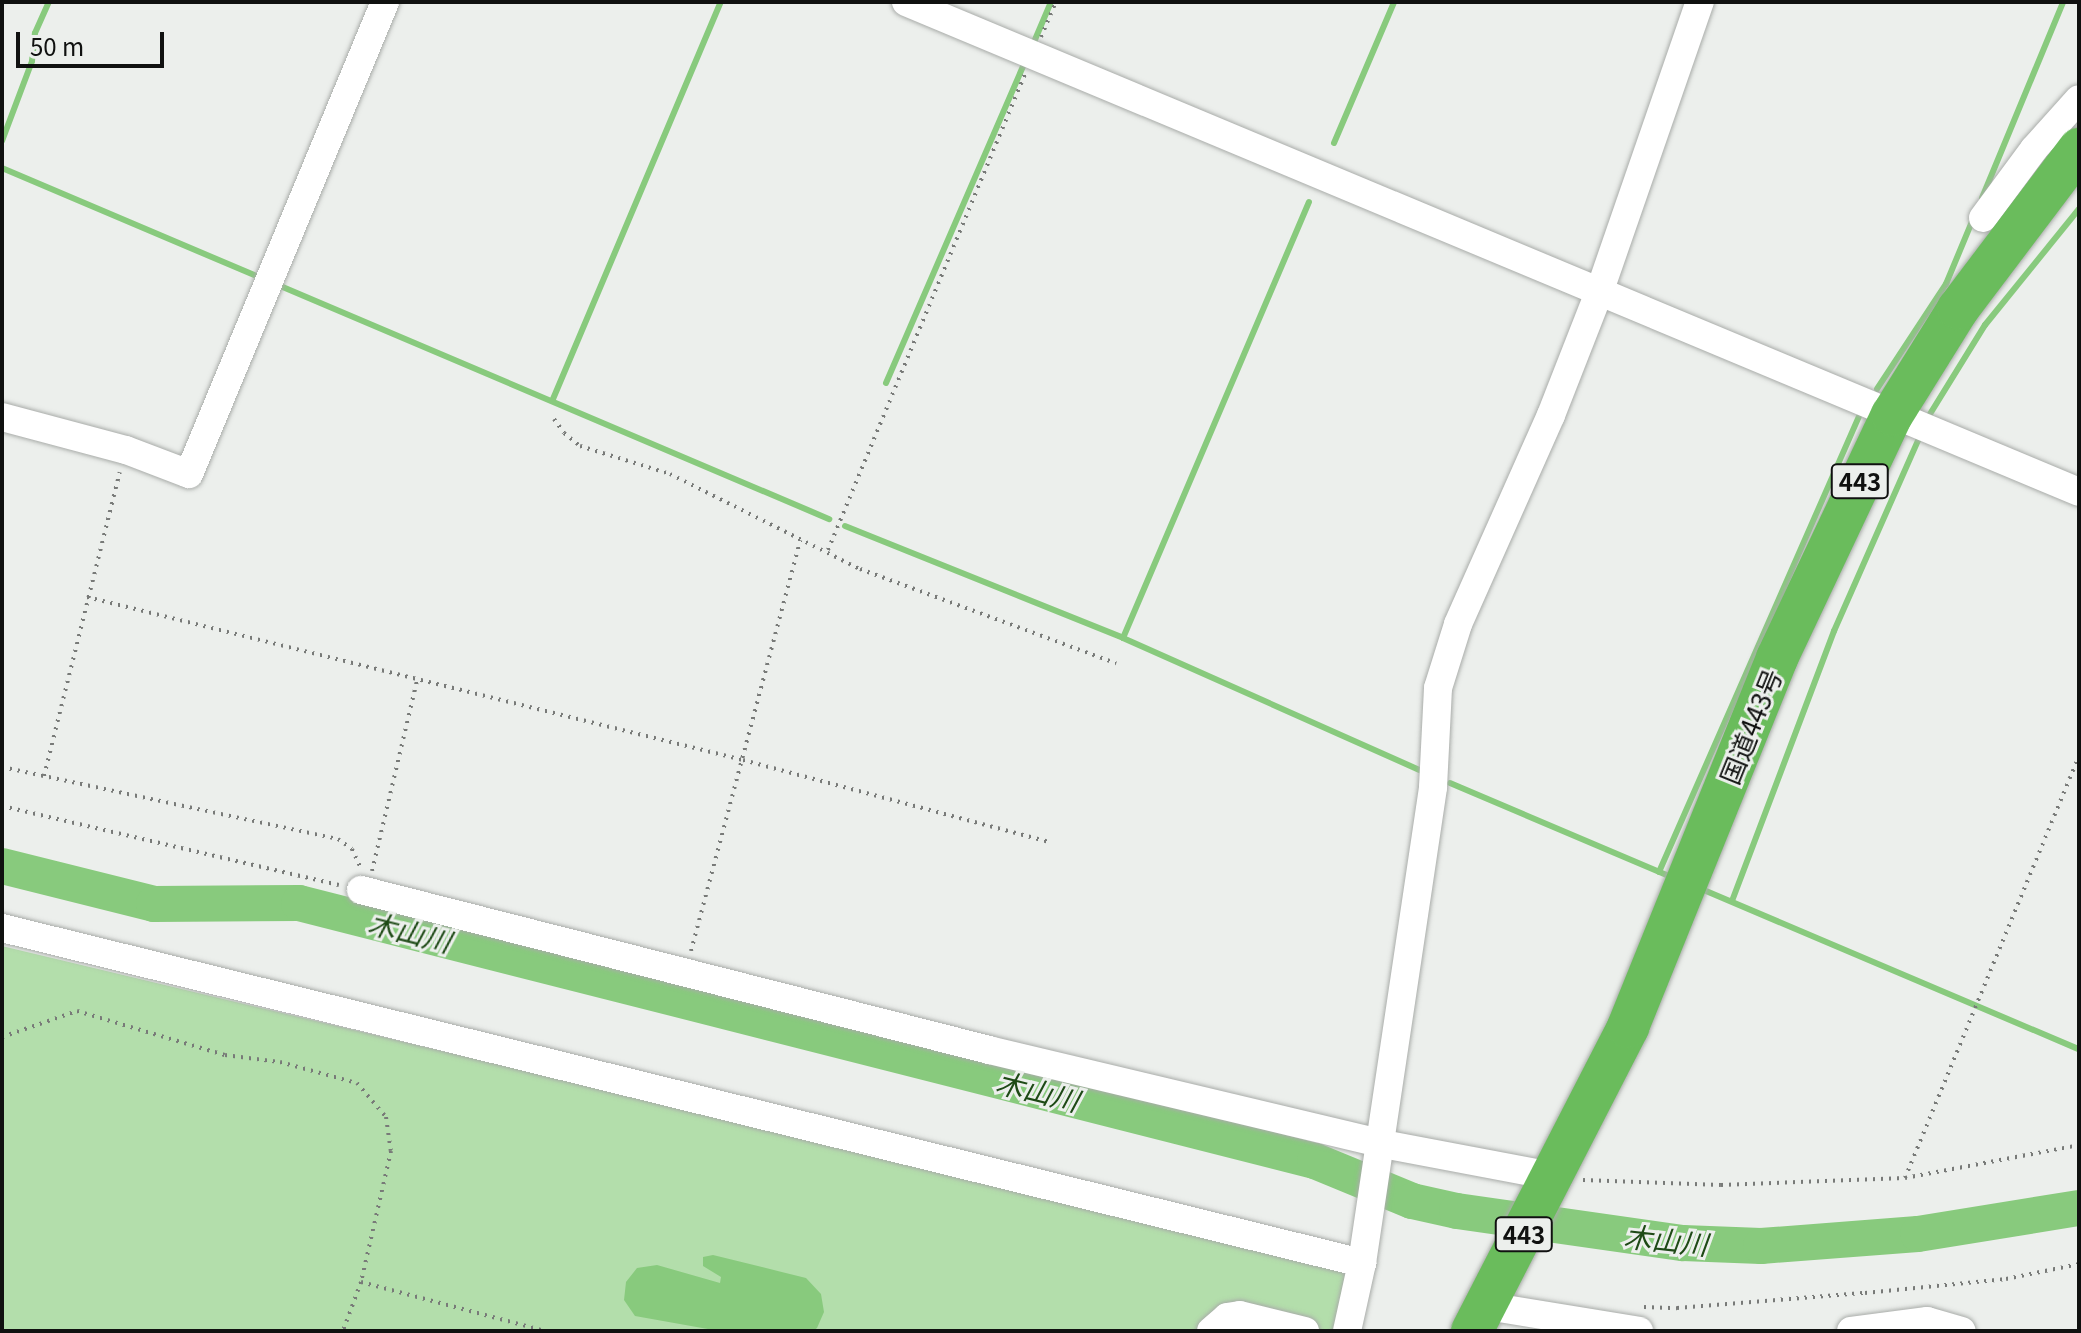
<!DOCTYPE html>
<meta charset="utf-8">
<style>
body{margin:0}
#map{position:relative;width:2081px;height:1333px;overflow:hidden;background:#ecefec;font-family:Georgia,"Noto Sans JP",serif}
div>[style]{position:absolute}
.green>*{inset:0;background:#b3deab}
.water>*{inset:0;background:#88ca7d}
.stream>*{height:6px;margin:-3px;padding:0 3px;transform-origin:3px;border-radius:3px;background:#88ca7d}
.river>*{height:36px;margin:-18px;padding:0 18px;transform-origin:18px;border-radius:18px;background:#88ca7d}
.path>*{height:4px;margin-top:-2px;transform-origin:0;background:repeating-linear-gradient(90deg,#787a78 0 2px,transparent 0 8px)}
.roads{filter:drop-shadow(0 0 2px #a9aca9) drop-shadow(0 0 2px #a9aca9)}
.minor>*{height:28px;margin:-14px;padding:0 14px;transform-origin:14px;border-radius:14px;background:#fff}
.highway>*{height:42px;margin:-21px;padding:0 21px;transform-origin:21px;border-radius:21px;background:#6abc5c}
span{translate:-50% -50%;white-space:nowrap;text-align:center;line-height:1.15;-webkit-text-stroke:6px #ecefec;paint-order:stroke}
.shield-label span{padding:2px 6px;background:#ecefec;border:2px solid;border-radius:6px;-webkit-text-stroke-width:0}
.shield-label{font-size:24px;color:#101110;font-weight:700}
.street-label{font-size:26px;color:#101110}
.water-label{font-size:28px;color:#1e4a16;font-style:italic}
.frame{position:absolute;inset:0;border:4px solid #101110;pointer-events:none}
.scale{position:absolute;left:16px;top:32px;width:148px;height:36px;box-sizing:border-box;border:4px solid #101110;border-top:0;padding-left:10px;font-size:24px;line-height:28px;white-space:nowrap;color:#101110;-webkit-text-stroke:6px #ecefec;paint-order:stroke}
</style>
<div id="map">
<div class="green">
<i style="clip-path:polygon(2px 946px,1350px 1268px,1340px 1313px,1333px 1331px,2px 1331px)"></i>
</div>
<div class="water">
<i style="clip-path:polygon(713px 1255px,806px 1278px,821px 1294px,824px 1312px,817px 1328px,813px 1331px,719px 1331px,635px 1316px,624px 1300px,626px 1282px,637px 1268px,657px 1265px,720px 1283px,721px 1277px,703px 1266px,703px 1257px)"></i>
</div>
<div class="stream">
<i style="left:1034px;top:42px;width:43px;rotate:-67deg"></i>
<i style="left:2px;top:141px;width:85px;rotate:-69.4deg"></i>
<i style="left:32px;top:61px;width:28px;rotate:-84deg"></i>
<i style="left:35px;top:33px;width:34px;rotate:-66deg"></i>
<i style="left:1334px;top:143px;width:153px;rotate:-66.9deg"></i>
<i style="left:2px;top:168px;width:285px;rotate:23deg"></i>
<i style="left:1982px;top:198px;width:212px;rotate:-67.5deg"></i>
<i style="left:278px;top:285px;width:599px;rotate:23.01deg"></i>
<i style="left:886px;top:383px;width:344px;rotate:-66.6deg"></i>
<i style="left:1877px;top:389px;width:126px;rotate:-56.7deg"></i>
<i style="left:1946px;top:284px;width:70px;rotate:-67.4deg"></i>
<i style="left:553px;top:399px;width:431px;rotate:-67.1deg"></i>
<i style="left:1930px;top:414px;width:105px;rotate:-58.3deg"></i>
<i style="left:1985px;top:325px;width:149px;rotate:-51deg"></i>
<i style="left:845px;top:526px;width:300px;rotate:21.9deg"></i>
<i style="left:1123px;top:638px;width:325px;rotate:24deg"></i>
<i style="left:1123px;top:638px;width:474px;rotate:-66.9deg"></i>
<i style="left:1450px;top:783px;width:243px;rotate:23deg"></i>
<i style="left:1659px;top:872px;width:497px;rotate:-66.3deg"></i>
<i style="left:1699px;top:888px;width:413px;rotate:23deg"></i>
<i style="left:1732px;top:901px;width:289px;rotate:-69.3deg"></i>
<i style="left:1834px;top:631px;width:213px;rotate:-66.2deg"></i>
</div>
<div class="river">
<i style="left:2px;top:866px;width:157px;rotate:14deg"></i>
<i style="left:154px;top:904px;width:145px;rotate:-0.4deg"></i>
<i style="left:299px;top:903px;width:1048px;rotate:14.25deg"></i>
<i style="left:1315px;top:1161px;width:105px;rotate:22.4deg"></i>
<i style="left:1412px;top:1201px;width:46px;rotate:12.5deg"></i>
<i style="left:1457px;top:1211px;width:228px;rotate:8.1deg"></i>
<i style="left:1683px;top:1243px;width:78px;rotate:2.2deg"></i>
<i style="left:1761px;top:1246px;width:157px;rotate:-4.4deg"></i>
<i style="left:1918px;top:1234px;width:163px;rotate:-9.2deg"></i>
</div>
<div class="path">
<i style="left:1041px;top:37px;width:38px;rotate:-67deg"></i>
<i style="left:554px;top:419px;width:17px;rotate:54deg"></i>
<i style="left:564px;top:433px;width:21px;rotate:39deg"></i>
<i style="left:580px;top:446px;width:94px;rotate:17.3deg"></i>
<i style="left:670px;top:474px;width:212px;rotate:26.6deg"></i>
<i style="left:860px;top:569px;width:273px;rotate:20.2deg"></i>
<i style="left:828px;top:550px;width:515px;rotate:-67.52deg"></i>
<i style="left:87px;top:597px;width:676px;rotate:13.95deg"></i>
<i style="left:743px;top:760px;width:317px;rotate:15deg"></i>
<i style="left:2px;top:767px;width:344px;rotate:12.1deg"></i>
<i style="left:338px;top:839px;width:17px;rotate:36deg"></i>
<i style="left:352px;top:849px;width:21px;rotate:65deg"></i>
<i style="left:44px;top:776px;width:313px;rotate:-76deg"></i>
<i style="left:2px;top:806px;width:346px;rotate:13.2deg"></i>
<i style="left:372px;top:871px;width:195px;rotate:-76.7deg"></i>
<i style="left:691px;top:951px;width:425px;rotate:-75.1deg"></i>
<i style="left:2px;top:1037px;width:79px;rotate:-19.1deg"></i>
<i style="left:77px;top:1011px;width:154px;rotate:16.6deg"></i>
<i style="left:225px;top:1055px;width:55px;rotate:7.3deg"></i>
<i style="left:280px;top:1062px;width:80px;rotate:15.3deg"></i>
<i style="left:357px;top:1083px;width:45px;rotate:49.5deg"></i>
<i style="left:386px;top:1117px;width:34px;rotate:82deg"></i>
<i style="left:391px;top:1151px;width:134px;rotate:102.9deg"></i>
<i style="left:361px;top:1282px;width:52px;rotate:110.2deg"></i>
<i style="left:1905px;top:1178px;width:456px;rotate:-67.6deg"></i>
<i style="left:1583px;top:1180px;width:138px;rotate:2.1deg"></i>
<i style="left:1721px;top:1185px;width:184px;rotate:-2.2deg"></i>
<i style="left:1905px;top:1178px;width:177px;rotate:-10.7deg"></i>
<i style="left:361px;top:1282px;width:190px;rotate:14.9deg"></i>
<i style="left:1644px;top:1307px;width:33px;rotate:2deg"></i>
<i style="left:1677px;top:1308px;width:189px;rotate:-4.6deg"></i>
<i style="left:1865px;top:1293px;width:142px;rotate:-5.7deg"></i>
<i style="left:2006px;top:1279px;width:75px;rotate:-11.6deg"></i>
</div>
<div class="roads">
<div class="minor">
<i style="left:906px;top:2px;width:1271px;rotate:22.67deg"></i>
<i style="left:1983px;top:218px;width:86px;rotate:-53.5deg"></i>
<i style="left:2034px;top:149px;width:67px;rotate:-48deg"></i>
<i style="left:2px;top:417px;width:128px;rotate:14.9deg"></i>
<i style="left:126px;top:450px;width:67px;rotate:20.9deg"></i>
<i style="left:189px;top:474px;width:511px;rotate:-67.45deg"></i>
<i style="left:361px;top:890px;width:648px;rotate:14.29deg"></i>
<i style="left:989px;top:1050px;width:400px;rotate:13.4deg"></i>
<i style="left:1378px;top:1143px;width:178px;rotate:10.7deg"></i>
<i style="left:2px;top:928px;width:1401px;rotate:13.84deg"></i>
<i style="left:1487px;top:1306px;width:154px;rotate:9.3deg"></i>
<i style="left:1211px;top:1331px;width:21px;rotate:-41deg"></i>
<i style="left:1227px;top:1317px;width:13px;rotate:-9deg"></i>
<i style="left:1240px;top:1315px;width:67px;rotate:13.8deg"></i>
<i style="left:1347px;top:1331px;width:70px;rotate:-77.6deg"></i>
<i style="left:1362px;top:1263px;width:481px;rotate:-81.5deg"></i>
<i style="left:1433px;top:787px;width:99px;rotate:-87.1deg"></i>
<i style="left:1438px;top:688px;width:67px;rotate:-72.6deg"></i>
<i style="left:1458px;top:624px;width:229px;rotate:-66deg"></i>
<i style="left:1551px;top:415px;width:134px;rotate:-68.6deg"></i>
<i style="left:1600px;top:290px;width:305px;rotate:-70.9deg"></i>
<i style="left:1851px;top:1331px;width:77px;rotate:-7.5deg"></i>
<i style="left:1927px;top:1321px;width:36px;rotate:16deg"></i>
</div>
<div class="highway">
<i style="left:1472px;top:1331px;width:342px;rotate:-62.8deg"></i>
<i style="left:1628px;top:1027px;width:398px;rotate:-68deg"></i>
<i style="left:1777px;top:658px;width:269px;rotate:-64.7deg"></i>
<i style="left:1892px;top:415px;width:125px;rotate:-58.1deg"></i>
<i style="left:1958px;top:309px;width:201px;rotate:-52.9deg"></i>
</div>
</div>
<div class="shield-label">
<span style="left:1860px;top:481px">443</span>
<span style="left:1524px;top:1234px">443</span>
</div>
<div class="street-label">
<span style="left:1750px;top:726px;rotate:-68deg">国道443号</span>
</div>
<div class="water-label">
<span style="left:410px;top:931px;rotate:14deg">木山川</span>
<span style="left:1038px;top:1090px;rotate:14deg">木山川</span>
<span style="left:1666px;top:1239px;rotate:6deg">木山川</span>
</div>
<div class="frame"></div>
<div class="scale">50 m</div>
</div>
